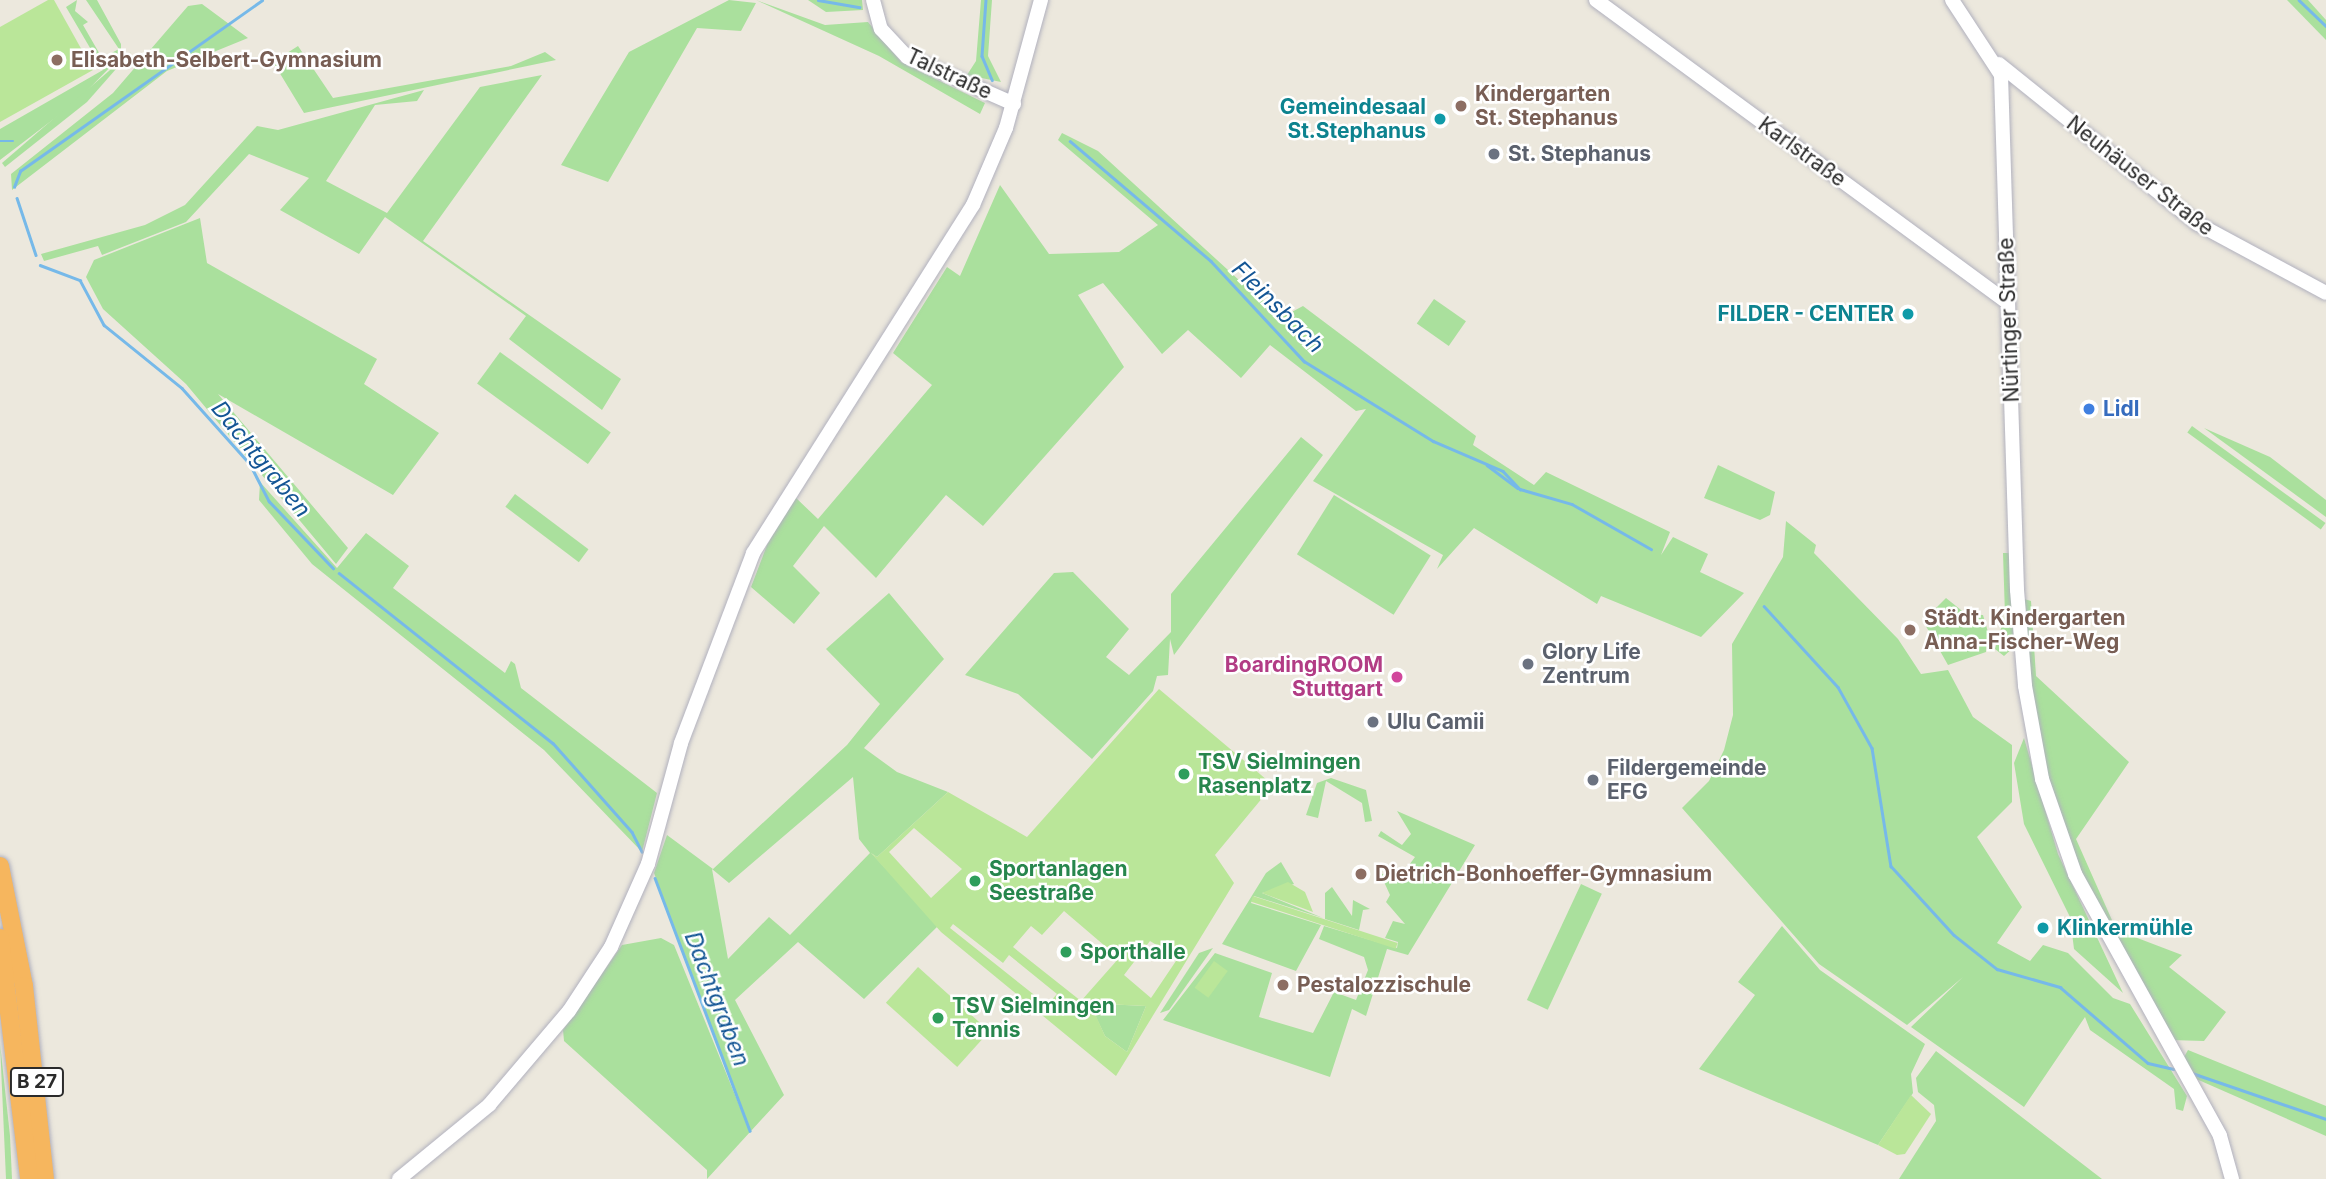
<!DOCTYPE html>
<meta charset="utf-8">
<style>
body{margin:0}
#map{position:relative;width:2326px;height:1179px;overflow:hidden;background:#ece8dd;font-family:Inter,sans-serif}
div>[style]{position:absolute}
.green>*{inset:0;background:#aae09d;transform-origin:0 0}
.pitch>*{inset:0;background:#bae699;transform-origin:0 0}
.stream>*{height:2.5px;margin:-1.25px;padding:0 1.25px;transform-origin:1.25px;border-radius:1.25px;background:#76b9e9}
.roads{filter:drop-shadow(0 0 2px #b1b1be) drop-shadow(0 0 2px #b1b1be)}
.secondary>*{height:14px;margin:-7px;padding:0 7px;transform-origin:7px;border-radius:7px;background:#fff}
.highway>*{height:18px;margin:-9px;padding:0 9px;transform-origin:9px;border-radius:9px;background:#f6b65e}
.dots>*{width:19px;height:19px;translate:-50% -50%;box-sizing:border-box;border:4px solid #fff;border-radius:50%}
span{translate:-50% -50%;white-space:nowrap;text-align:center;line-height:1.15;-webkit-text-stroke:5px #fff;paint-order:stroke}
.shield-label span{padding:2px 5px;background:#fff;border:2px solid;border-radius:5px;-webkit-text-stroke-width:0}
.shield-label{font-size:19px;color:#2b2b2b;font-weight:700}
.education-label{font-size:21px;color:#785e54;font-weight:700}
.left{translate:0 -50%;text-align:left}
.street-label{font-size:21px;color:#2b2b2b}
.culture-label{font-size:21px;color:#0d838f;font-weight:700}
.right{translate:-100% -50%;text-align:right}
.worship-label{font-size:21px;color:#5b616d;font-weight:700}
.shop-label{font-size:21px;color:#366cbe;font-weight:700}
.hotel-label{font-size:21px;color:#b23c85;font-weight:700}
.leisure-label{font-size:21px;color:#27864d;font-weight:700}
.water-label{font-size:23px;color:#145695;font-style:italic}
</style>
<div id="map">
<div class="green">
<i style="clip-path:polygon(77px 0,75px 11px,88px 22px,83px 25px,102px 58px,119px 49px,86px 0,97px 0,121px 44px,121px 56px,76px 102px,0 160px,0 129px,103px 70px,66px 7px)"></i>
<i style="clip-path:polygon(729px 0,756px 3px,741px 31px,697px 28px,608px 182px,561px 165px,629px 52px)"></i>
<i style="clip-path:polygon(756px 0,825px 25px,868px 22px,901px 62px,985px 103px,980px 114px,879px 56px)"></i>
<i style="clip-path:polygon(808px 0,862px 0,863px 10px,826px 12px)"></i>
<i style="clip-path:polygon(981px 0,992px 0,988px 56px,1001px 82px,967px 75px,976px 61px)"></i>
<i style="clip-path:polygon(2287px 0,2308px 0,2326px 20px,2326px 40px)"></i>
<i style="clip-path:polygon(202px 4px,248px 38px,167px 71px,12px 190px,11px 174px,113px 93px,188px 6px)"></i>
<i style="clip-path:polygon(298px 46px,333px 98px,511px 66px,545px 52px,556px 60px,304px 113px,273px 62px)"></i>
<i style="clip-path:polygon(131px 52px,87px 102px,5px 167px,2px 163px)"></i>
<i style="clip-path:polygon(542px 75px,423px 241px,621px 379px,602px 410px,509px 339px,526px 316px,385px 217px,359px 254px,280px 210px,309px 178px,249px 154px,186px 222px,102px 255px,98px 246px,44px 261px,41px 254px,145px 225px,185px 205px,257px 126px,278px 130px,424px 90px,417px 101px,375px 105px,326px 181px,387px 213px,480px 87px)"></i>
<i style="clip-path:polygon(1062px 133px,1098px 151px,1252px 292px,1284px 316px,1303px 306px,1476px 436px,1473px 445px,1534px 485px,1546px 472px,1670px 532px,1661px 555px,1673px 537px,1708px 554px,1700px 572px,1744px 593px,1701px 637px,1601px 596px,1597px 604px,1474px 528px,1437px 569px,1443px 555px,1313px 481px,1366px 409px,1356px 411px,1270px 345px,1241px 378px,1188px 330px,1162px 354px,1103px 283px,1078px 295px,1124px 367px,983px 526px,946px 495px,876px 578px,824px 526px,793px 566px,820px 593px,794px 624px,751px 587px,767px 545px,795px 497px,818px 519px,932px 385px,893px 353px,947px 267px,960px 276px,1000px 185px,1049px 254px,1119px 252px,1158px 225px,1058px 140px)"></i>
<i style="clip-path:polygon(200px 218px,207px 263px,377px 359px,364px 384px,439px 433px,393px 495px,218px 394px,348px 548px,336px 564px,186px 384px,103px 309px,86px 277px,94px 260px)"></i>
<i style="left:1434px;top:299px;width:39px;height:30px;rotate:35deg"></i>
<i style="left:500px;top:352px;width:137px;height:39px;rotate:36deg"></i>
<i style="left:2192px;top:426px;width:165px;height:8px;rotate:36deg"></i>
<i style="clip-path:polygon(2204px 428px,2270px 457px,2326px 500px,2326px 517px)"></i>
<i style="clip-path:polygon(1301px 437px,1323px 455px,1174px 655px,1170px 639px,1168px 675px,1157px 676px,1153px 691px,1092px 759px,1018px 694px,965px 675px,1054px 573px,1073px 572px,1129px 629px,1106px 657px,1129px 675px,1171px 632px,1171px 594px)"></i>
<i style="clip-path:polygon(1718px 465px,1775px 492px,1770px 515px,1760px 520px,1704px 498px)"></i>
<i style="clip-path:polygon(260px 482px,337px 568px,366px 533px,409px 566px,393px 588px,505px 673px,511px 661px,515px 664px,521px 688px,657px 793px,642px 852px,544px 750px,312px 564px,259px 500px)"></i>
<i style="left:515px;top:494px;width:92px;height:16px;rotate:37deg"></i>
<i style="left:1334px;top:495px;width:114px;height:70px;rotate:32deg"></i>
<i style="clip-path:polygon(1786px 521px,1816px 545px,1814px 553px,1898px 639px,1921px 674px,1948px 670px,1973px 717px,2012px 745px,2012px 802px,1977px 837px,2022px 907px,1997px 943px,2030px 961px,2043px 945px,2068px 953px,2113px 998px,2130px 1004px,2187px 1096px,2183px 1111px,2176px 1109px,2174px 1089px,2090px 1030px,2085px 1017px,2024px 1107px,1911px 1027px,1963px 977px,1907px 1025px,1819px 964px,1682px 808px,1709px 781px,1724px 750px,1733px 715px,1732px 644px,1783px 557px)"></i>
<i style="clip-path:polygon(2003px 553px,2009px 553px,2014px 647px,2004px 656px,1995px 649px,2005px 615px)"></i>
<i style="clip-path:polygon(evenodd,889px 593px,944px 659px,864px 748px,897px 772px,948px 792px,877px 857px,871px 853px,939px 925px,864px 999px,798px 942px,735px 1000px,784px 1095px,707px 1179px,707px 1170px,564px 1041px,563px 1030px,622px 945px,661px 938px,674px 945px,744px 1117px,654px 873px,667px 835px,713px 869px,847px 745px,880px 704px,826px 649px,889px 593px,853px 777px,859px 839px,870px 853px,790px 935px,769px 917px,728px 959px,712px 869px,729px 883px,853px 777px)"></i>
<i style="clip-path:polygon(1946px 598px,1966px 614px,1983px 615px,1988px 632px,1986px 652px,1948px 665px,1923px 621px)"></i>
<i style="clip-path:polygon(2024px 599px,2031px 601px,2036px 676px,2129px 762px,2076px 839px,2115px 927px,2107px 927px,2087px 886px,2048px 782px,2030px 689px)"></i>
<i style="clip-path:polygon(2024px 738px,2058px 854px,2123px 993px,2074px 949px,2070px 917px,2024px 824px,2014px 763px)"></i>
<i style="clip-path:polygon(1331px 778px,1366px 790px,1372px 821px,1365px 822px,1362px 803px,1326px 781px,1318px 818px,1306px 815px,1317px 783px)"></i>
<i style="clip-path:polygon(1397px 811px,1475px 845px,1408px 955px,1387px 949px,1366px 1016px,1352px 1009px,1330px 1077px,1163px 1020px,1215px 953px,1272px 973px,1259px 1017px,1313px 1033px,1334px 992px,1356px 1000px,1368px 970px,1364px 957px,1319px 939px,1324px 926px,1397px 948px,1398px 942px,1385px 938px,1393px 921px,1405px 924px,1386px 902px,1390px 895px,1380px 873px,1398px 880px,1415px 857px,1378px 836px,1381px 831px,1402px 845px,1411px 834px)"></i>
<i style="clip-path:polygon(1281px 862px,1294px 884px,1262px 893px,1323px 918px,1254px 896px,1251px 903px,1321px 925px,1296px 971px,1222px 944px,1266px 873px)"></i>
<i style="left:1581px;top:884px;width:23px;height:128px;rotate:25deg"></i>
<i style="clip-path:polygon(1332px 887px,1352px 916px,1353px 900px,1370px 909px,1363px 910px,1359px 930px,1325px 919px,1325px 893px)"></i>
<i style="clip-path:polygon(1782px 926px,1820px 970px,1925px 1044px,1911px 1074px,1913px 1093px,1878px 1145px,1699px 1069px,1755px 995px,1738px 982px)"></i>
<i style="clip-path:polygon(2119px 931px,2182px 955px,2169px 967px,2226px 1012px,2204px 1041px,2171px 1040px,2113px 934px)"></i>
<i style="clip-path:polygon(1213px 948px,1169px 1010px,1160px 1013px,1199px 953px)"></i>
<i style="clip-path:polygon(1104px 1004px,1146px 1006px,1127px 1052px,1105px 1036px,1095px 1015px)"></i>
<i style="clip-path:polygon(0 1043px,10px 1136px,12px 1179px,6px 1179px)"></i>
<i style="clip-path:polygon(2188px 1050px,2326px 1106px,2326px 1136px,2194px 1078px,2183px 1059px)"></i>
<i style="clip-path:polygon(1936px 1051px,2102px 1179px,1899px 1179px,1936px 1121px,1934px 1105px,1918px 1092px,1916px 1078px)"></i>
</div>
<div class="pitch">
<i style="clip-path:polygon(48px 0,54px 0,93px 70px,0 122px,0 27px)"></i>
<i style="clip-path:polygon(evenodd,1159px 689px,1273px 785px,1215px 855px,1234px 883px,1116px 1076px,941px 932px,871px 853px,877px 857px,948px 792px,1027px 837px,1159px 689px,914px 828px,962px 869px,931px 898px,889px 852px,914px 828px,1159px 689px,1064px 911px,1119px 958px,1081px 1001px,1013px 947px,1031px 926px,1042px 935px,1064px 911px,1159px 689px,953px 924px,1003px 963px,1009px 955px,1057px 994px,1047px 1005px,950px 928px,953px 924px,1159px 689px,1150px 941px,1178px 958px,1151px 998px,1124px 975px,1150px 941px,1159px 689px,1104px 1004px,1146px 1006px,1127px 1052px,1105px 1036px,1096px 1016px,1104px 1004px)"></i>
<i style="clip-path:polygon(1288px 882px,1305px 892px,1313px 912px,1262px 893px)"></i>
<i style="left:1253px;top:896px;width:152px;height:6px;rotate:18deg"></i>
<i style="left:1214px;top:961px;width:17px;height:33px;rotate:36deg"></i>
<i style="left:918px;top:967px;width:96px;height:48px;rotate:42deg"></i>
<i style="clip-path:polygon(1911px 1095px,1931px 1114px,1905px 1154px,1897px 1155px,1878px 1145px)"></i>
</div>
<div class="stream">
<i style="left:818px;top:0;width:42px;rotate:9.7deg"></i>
<i style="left:986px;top:0;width:56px;rotate:94.1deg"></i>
<i style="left:982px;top:56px;width:26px;rotate:67deg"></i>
<i style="left:2299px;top:0;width:37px;rotate:44deg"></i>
<i style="left:0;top:141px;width:13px"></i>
<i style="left:1070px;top:141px;width:185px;rotate:40.4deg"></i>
<i style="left:1211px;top:261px;width:137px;rotate:47.1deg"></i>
<i style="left:1304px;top:361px;width:152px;rotate:31.8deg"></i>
<i style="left:1433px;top:441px;width:76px;rotate:23.2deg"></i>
<i style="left:1503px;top:471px;width:25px;rotate:47deg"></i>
<i style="left:1520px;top:489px;width:54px;rotate:16.1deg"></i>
<i style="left:1572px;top:504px;width:91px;rotate:29.7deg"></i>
<i style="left:14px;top:187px;width:17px;rotate:-69deg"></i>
<i style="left:20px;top:171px;width:296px;rotate:-35.2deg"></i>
<i style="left:17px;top:198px;width:60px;rotate:71.6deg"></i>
<i style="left:40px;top:265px;width:43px;rotate:20.6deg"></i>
<i style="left:80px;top:280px;width:51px;rotate:61.9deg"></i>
<i style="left:104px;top:325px;width:100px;rotate:38.9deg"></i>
<i style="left:182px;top:388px;width:102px;rotate:48.2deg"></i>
<i style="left:250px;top:464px;width:42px;rotate:62.8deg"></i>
<i style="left:269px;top:501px;width:93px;rotate:46.3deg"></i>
<i style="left:1487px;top:465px;width:38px;rotate:37deg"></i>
<i style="left:339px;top:573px;width:273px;rotate:38.5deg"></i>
<i style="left:553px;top:743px;width:119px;rotate:48.4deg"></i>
<i style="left:632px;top:832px;width:22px;rotate:63deg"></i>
<i style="left:1764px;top:606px;width:110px;rotate:47.6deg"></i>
<i style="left:1838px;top:687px;width:70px;rotate:60.9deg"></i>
<i style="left:1872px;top:748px;width:120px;rotate:80.9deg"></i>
<i style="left:1891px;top:866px;width:93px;rotate:47.6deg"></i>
<i style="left:1954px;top:935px;width:55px;rotate:38.3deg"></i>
<i style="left:1997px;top:969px;width:66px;rotate:15.9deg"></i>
<i style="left:2060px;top:987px;width:116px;rotate:40.8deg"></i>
<i style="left:2148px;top:1063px;width:26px;rotate:13deg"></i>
<i style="left:655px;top:878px;width:270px;rotate:69.4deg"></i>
<i style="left:2192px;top:1073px;width:142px;rotate:18.9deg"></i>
</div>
<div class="roads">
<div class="secondary">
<i style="left:873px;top:0;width:30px;rotate:75deg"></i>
<i style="left:881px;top:29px;width:38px;rotate:47deg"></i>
<i style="left:907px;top:57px;width:117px;rotate:23.7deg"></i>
<i style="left:1596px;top:0;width:511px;rotate:36.33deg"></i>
<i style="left:1952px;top:0;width:90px;rotate:56.8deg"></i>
<i style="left:2001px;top:75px;width:515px;rotate:88.22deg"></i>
<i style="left:2017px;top:590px;width:96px;rotate:85.2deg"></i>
<i style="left:2025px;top:686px;width:95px;rotate:79.6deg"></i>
<i style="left:2042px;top:779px;width:101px;rotate:70.8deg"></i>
<i style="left:2075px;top:874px;width:299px;rotate:61deg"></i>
<i style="left:2220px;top:1136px;width:45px;rotate:74.4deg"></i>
<i style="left:1999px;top:64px;width:255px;rotate:38.8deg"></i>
<i style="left:2198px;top:224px;width:145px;rotate:28.3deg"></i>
<i style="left:399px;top:1179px;width:117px;rotate:-39.4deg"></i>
<i style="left:489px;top:1105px;width:123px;rotate:-49.6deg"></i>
<i style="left:569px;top:1011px;width:77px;rotate:-56.7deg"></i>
<i style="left:611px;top:947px;width:91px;rotate:-66deg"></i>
<i style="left:648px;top:864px;width:125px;rotate:-74.7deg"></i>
<i style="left:681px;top:743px;width:203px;rotate:-69.2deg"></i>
<i style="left:753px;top:553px;width:412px;rotate:-57.7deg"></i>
<i style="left:973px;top:205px;width:84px;rotate:-66.8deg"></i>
<i style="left:1006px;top:128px;width:133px;rotate:-74.7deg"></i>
</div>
<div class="highway">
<i style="left:0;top:866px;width:122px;rotate:78.7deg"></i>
<i style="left:24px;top:986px;width:194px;rotate:83.8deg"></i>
<i style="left:0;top:938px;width:243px;rotate:83.1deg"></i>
</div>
</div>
<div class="dots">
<i style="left:57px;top:60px;background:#8d6e63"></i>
<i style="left:1461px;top:106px;background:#8d6e63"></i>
<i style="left:1440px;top:119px;background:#0f9aa8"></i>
<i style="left:1494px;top:154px;background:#6b7280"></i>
<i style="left:1908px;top:314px;background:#0f9aa8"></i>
<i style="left:2089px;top:409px;background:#3f7fe0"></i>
<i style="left:1910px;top:630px;background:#8d6e63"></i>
<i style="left:1528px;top:664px;background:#6b7280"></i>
<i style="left:1397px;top:677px;background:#d1479c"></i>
<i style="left:1373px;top:722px;background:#6b7280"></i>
<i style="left:1184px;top:774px;background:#2e9e5b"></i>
<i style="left:1593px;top:780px;background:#6b7280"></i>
<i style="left:1361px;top:874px;background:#8d6e63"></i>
<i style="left:975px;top:881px;background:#2e9e5b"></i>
<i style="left:2043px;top:928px;background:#0f9aa8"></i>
<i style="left:1066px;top:952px;background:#2e9e5b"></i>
<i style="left:1283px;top:985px;background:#8d6e63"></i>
<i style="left:938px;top:1018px;background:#2e9e5b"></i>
</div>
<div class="shield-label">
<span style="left:37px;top:1082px">B 27</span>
</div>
<div class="education-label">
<span class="left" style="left:71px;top:60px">Elisabeth-Selbert-Gymnasium</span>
<span class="left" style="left:1475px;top:106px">Kindergarten<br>St. Stephanus</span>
<span class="left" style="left:1924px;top:630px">Städt. Kindergarten<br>Anna-Fischer-Weg</span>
<span class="left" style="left:1375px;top:874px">Dietrich-Bonhoeffer-Gymnasium</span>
<span class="left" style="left:1297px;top:985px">Pestalozzischule</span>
</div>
<div class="street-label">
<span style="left:949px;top:74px;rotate:25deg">Talstraße</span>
<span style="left:1802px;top:152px;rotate:36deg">Karlstraße</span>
<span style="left:2140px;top:176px;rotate:38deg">Neuhäuser Straße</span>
<span style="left:2009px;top:320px;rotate:-92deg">Nürtinger Straße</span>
</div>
<div class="culture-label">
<span class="right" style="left:1426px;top:119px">Gemeindesaal<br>St.Stephanus</span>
<span class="right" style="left:1894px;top:314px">FILDER - CENTER</span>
<span class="left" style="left:2057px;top:928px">Klinkermühle</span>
</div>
<div class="worship-label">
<span class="left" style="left:1508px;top:154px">St. Stephanus</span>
<span class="left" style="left:1542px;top:664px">Glory Life<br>Zentrum</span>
<span class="left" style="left:1387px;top:722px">Ulu Camii</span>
<span class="left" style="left:1607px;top:780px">Fildergemeinde<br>EFG</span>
</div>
<div class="shop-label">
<span class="left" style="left:2103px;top:409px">Lidl</span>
</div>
<div class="hotel-label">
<span class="right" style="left:1383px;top:677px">BoardingROOM<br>Stuttgart</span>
</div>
<div class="leisure-label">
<span class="left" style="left:1198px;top:774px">TSV Sielmingen<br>Rasenplatz</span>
<span class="left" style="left:989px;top:881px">Sportanlagen<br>Seestraße</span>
<span class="left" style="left:1080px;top:952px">Sporthalle</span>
<span class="left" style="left:952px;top:1018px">TSV Sielmingen<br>Tennis</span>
</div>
<div class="water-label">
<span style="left:1278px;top:307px;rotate:45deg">Fleinsbach</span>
<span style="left:261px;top:459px;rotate:51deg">Dachtgraben</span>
<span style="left:717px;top:999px;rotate:69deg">Dachtgraben</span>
</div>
</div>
